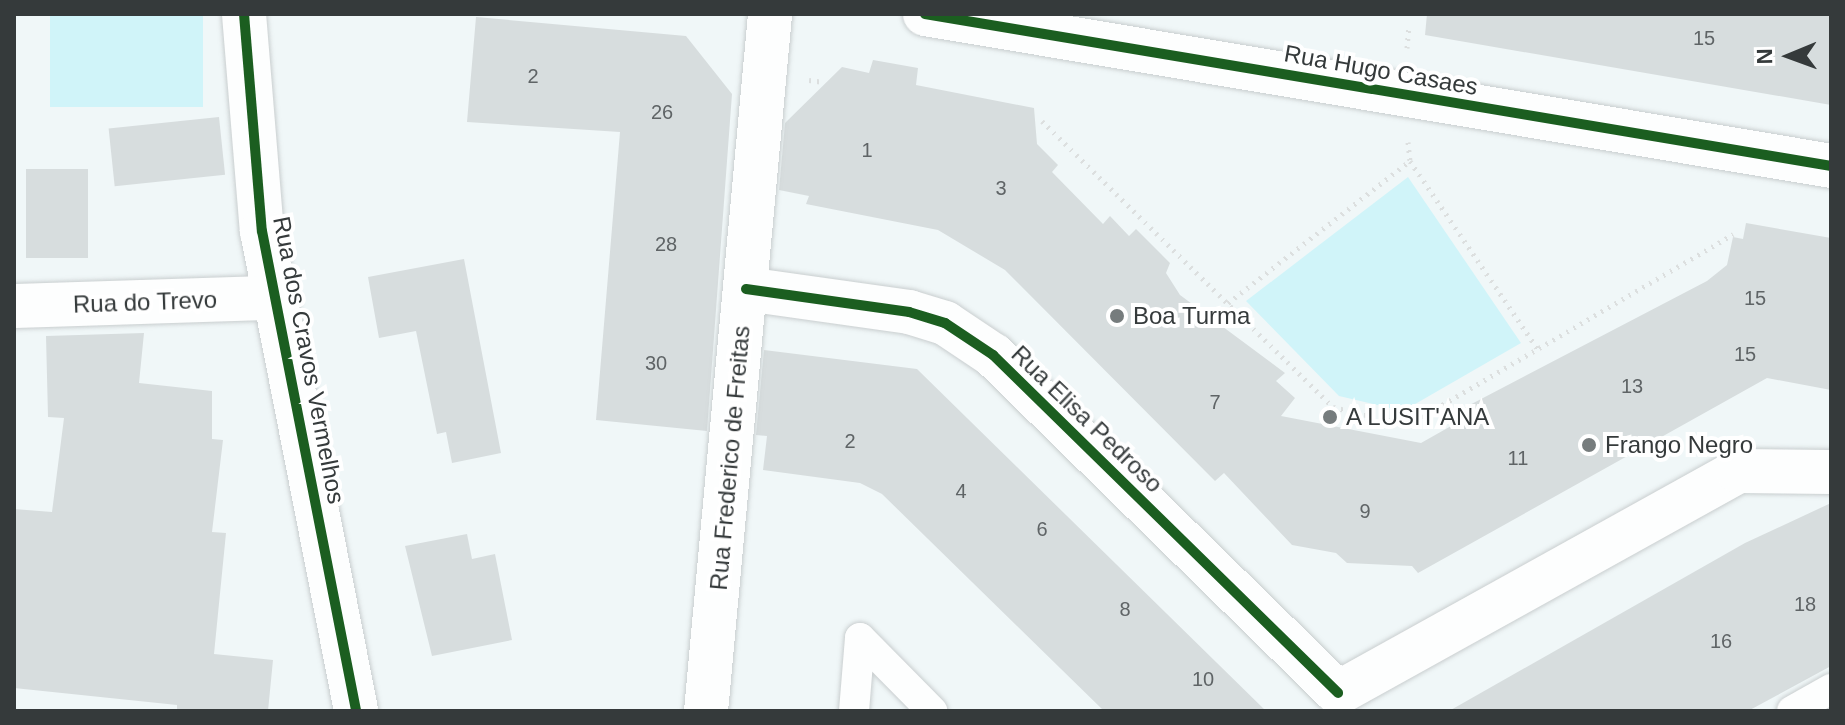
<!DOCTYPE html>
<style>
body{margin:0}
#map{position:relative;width:1845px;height:725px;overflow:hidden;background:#f0f7f8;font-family:Arial,sans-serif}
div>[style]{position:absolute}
.green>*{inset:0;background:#d0f4f9;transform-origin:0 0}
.building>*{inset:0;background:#d7ddde;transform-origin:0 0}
.path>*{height:5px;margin-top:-2.5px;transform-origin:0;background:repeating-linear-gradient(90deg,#dcdfdf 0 2px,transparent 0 8px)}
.roads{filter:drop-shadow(0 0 2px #c9cecf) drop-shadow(0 0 2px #c9cecf)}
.lane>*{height:30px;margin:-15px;padding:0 15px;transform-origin:15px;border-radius:15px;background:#fdfefe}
.street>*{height:44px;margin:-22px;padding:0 22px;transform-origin:22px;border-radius:22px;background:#fdfefe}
.cycleway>*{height:10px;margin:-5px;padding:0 5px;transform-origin:5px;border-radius:5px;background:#1b5e20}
.dots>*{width:22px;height:22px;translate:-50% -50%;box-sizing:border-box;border:4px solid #fff;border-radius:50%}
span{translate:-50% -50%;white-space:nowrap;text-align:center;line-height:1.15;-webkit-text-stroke:8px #fff;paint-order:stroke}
.number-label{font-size:20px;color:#5f6466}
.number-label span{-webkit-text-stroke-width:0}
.street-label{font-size:24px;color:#353a3b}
.poi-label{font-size:24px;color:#353a3b}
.left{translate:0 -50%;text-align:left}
.frame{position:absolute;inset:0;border:16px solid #353a3b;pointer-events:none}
.north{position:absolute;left:1749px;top:16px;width:80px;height:80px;-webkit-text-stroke:6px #fff;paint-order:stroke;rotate:269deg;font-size:22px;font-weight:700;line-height:32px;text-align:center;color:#353a3b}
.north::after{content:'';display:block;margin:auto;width:28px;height:36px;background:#353a3b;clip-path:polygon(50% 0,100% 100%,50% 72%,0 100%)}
</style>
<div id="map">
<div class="green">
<i style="left:50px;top:14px;width:153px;height:93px"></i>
<i style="clip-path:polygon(1408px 177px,1521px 343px,1403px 411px,1339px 396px,1246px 301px)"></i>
</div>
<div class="building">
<i style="clip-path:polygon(1427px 14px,1831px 14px,1831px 105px,1425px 35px)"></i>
<i style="clip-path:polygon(476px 17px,686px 36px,732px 94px,707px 431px,596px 420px,620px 132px,467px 122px)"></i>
<i style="clip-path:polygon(873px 60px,918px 68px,916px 85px,1034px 108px,1037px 144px,1058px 165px,1052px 172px,1103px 224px,1110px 216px,1129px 236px,1136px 229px,1170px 263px,1166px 273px,1180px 295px,1285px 373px,1276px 381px,1295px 398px,1281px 416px,1421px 443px,1467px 417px,1462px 409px,1707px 281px,1727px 265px,1733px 237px,1743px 239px,1746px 223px,1831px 238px,1831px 390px,1767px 378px,1418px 573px,1412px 566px,1347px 563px,1336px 553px,1292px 545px,1224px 473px,1215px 481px,1005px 270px,938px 230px,806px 204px,809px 196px,779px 190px,785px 123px,842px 67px,869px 73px)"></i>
<i style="left:219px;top:117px;width:58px;height:111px;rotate:84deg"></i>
<i style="left:26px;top:169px;width:62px;height:89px"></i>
<i style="clip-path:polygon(464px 259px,501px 453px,452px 463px,446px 432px,437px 434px,416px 331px,379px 338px,368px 277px)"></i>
<i style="clip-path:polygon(144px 333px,139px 383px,212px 391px,212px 439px,223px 440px,212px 532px,226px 533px,214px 654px,273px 660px,268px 711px,177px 711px,177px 705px,14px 688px,14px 509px,52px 512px,64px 418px,48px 417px,46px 336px)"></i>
<i style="clip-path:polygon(764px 350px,917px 369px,1266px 711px,1104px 711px,882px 494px,860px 483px,763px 470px,767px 436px,756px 435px)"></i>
<i style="clip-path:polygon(1831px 503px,1831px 666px,1748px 711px,1449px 711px,1745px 543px)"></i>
<i style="clip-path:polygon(467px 534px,472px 559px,495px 554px,512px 640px,432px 656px,405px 546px)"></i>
</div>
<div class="path">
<i style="left:1407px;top:48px;width:23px;rotate:-85deg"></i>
<i style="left:809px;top:80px;width:15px;rotate:8deg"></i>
<i style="left:1042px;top:121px;width:408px;rotate:44.5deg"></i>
<i style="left:1333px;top:407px;width:77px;rotate:13.5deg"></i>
<i style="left:1408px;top:425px;width:377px;rotate:-30.4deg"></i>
<i style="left:1408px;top:142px;width:19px;rotate:84deg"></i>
<i style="left:1410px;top:161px;width:227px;rotate:55.8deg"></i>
<i style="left:1228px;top:303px;width:231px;rotate:-38deg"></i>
</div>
<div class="roads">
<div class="lane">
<i style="left:854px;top:711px;width:73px;rotate:-85.3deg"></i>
<i style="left:860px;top:638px;width:103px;rotate:45.4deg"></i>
<i style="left:1792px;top:711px;width:45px;rotate:-29.4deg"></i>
</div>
<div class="street">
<i style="left:244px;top:14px;width:218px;rotate:85.3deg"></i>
<i style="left:262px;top:231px;width:489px;rotate:78.9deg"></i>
<i style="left:925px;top:14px;width:919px;rotate:9.52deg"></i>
<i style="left:746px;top:289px;width:165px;rotate:8deg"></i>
<i style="left:909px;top:312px;width:38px;rotate:17deg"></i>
<i style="left:945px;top:323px;width:58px;rotate:33.7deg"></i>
<i style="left:993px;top:355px;width:483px;rotate:44.4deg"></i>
<i style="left:14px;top:306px;width:261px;rotate:-1.8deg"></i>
<i style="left:1338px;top:693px;width:457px;rotate:-29deg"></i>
<i style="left:1738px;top:471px;width:93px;rotate:0.6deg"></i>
<i style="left:706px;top:711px;width:700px;rotate:-84.75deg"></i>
</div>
</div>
<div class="cycleway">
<i style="left:244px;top:14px;width:218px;rotate:85.3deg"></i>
<i style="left:262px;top:231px;width:489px;rotate:78.9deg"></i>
<i style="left:925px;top:14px;width:919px;rotate:9.52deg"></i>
<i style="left:746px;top:289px;width:165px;rotate:8deg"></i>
<i style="left:909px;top:312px;width:38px;rotate:17deg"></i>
<i style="left:945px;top:323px;width:58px;rotate:33.7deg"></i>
<i style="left:993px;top:355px;width:483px;rotate:44.4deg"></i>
</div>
<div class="dots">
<i style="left:1117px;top:316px;background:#767c7d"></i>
<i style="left:1330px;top:417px;background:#767c7d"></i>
<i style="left:1589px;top:445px;background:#767c7d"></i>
</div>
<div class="number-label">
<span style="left:1704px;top:38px">15</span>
<span style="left:533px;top:76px">2</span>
<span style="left:662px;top:112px">26</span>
<span style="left:867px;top:150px">1</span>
<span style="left:1001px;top:188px">3</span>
<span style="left:666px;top:244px">28</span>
<span style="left:1755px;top:298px">15</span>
<span style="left:1745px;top:354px">15</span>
<span style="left:656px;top:363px">30</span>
<span style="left:1632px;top:386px">13</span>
<span style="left:1215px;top:402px">7</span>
<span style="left:850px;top:441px">2</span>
<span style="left:1518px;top:458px">11</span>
<span style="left:961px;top:491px">4</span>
<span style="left:1365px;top:511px">9</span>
<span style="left:1042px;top:529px">6</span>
<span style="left:1805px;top:604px">18</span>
<span style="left:1125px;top:609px">8</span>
<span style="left:1721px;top:641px">16</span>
<span style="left:1203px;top:679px">10</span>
</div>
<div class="street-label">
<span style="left:1381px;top:70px;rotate:10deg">Rua Hugo Casaes</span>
<span style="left:145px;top:302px;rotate:-2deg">Rua do Trevo</span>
<span style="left:309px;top:360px;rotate:79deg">Rua dos Cravos Vermelhos</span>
<span style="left:1087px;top:419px;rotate:44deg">Rua Elisa Pedroso</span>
<span style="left:730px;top:458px;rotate:-85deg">Rua Frederico de Freitas</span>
</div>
<div class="poi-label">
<span class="left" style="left:1133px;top:316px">Boa Turma</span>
<span class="left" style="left:1346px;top:417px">A LUSIT'ANA</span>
<span class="left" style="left:1605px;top:445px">Frango Negro</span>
</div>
<div class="frame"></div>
<div class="north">N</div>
</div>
